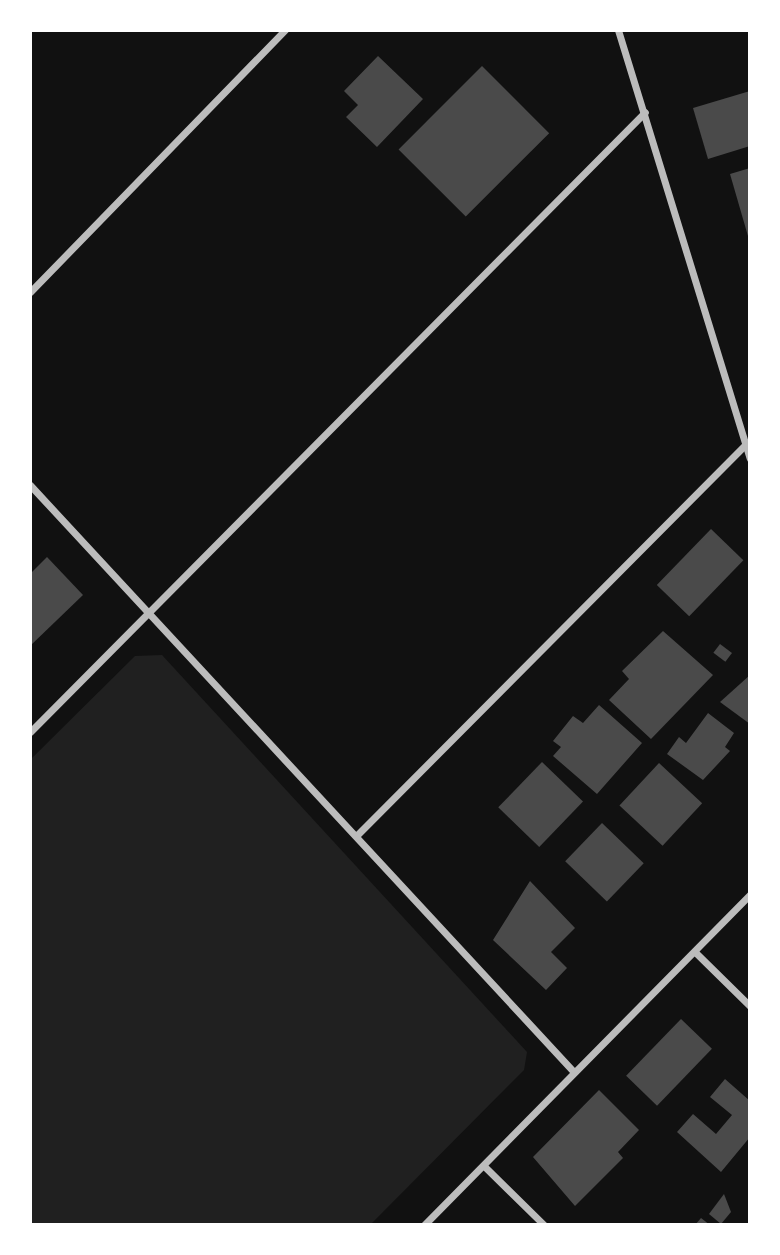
<!DOCTYPE html>
<style>
body{margin:0}
#map{position:relative;width:780px;height:1255px;overflow:hidden;background:#111;font-family:Spectral,serif}
div>[style]{position:absolute}
.green>*{inset:0;background:#202020}
.building>*{inset:0;background:#4a4a4a;transform-origin:0 0}
.minor>*{height:7px;margin:-3.5px;padding:0 3.5px;transform-origin:3.5px;border-radius:3.5px;background:#bcbcbc}
span{translate:-50% -50%;white-space:nowrap;text-align:center;line-height:1.15;-webkit-text-stroke:6px #fff;paint-order:stroke}
.frame{position:absolute;inset:0;border:32px solid #fff;pointer-events:none}
</style>
<div id="map">
<div class="green">
<i style="clip-path:polygon(162px 655px,527px 1052px,524px 1070px,370px 1225px,30px 1225px,30px 760px,135px 656px)"></i>
</div>
<div class="building">
<i style="clip-path:polygon(378px 56px,423px 99px,377px 147px,346px 117px,358px 105px,344px 91px)"></i>
<i style="left:482px;top:66px;width:95px;height:118px;rotate:45deg"></i>
<i style="clip-path:polygon(750px 91px,750px 146px,708px 159px,693px 108px)"></i>
<i style="clip-path:polygon(750px 168px,750px 243px,730px 174px)"></i>
<i style="left:711px;top:529px;width:45px;height:78px;rotate:44deg"></i>
<i style="clip-path:polygon(47px 557px,83px 595px,30px 646px,30px 574px)"></i>
<i style="clip-path:polygon(663px 631px,713px 675px,651px 739px,609px 700px,629px 679px,622px 671px)"></i>
<i style="left:720px;top:644px;width:15px;height:11px;rotate:37deg"></i>
<i style="clip-path:polygon(750px 675px,750px 724px,720px 702px)"></i>
<i style="clip-path:polygon(599px 705px,642px 743px,597px 794px,553px 756px,561px 747px,553px 741px,573px 716px,583px 723px)"></i>
<i style="clip-path:polygon(708px 713px,734px 733px,725px 747px,730px 751px,703px 780px,667px 754px,679px 737px,686px 743px)"></i>
<i style="left:542px;top:762px;width:57px;height:63px;rotate:44deg"></i>
<i style="left:659px;top:763px;width:59px;height:58px;rotate:43deg"></i>
<i style="left:602px;top:823px;width:58px;height:53px;rotate:44deg"></i>
<i style="clip-path:polygon(530px 881px,575px 928px,551px 952px,567px 968px,546px 990px,493px 940px)"></i>
<i style="left:681px;top:1019px;width:43px;height:79px;rotate:44deg"></i>
<i style="clip-path:polygon(725px 1079px,750px 1101px,750px 1137px,721px 1172px,677px 1132px,693px 1114px,716px 1134px,732px 1115px,710px 1097px)"></i>
<i style="clip-path:polygon(599px 1090px,639px 1130px,618px 1152px,623px 1158px,575px 1206px,533px 1157px)"></i>
<i style="clip-path:polygon(724px 1194px,731px 1212px,721px 1224px,709px 1214px)"></i>
<i style="clip-path:polygon(701px 1218px,710px 1225px,695px 1225px)"></i>
</div>
<div class="minor">
<i style="left:618px;top:30px;width:448px;rotate:72.9deg"></i>
<i style="left:30px;top:292px;width:366px;rotate:-45.8deg"></i>
<i style="left:30px;top:485px;width:800px;rotate:47.18deg"></i>
<i style="left:30px;top:732px;width:873px;rotate:-45.23deg"></i>
<i style="left:358px;top:834px;width:550px;rotate:-45.15deg"></i>
<i style="left:695px;top:952px;width:77px;rotate:44.5deg"></i>
<i style="left:484px;top:1166px;width:84px;rotate:44.5deg"></i>
<i style="left:424px;top:1225px;width:465px;rotate:-45.4deg"></i>
</div>
<div class="frame"></div>
</div>
